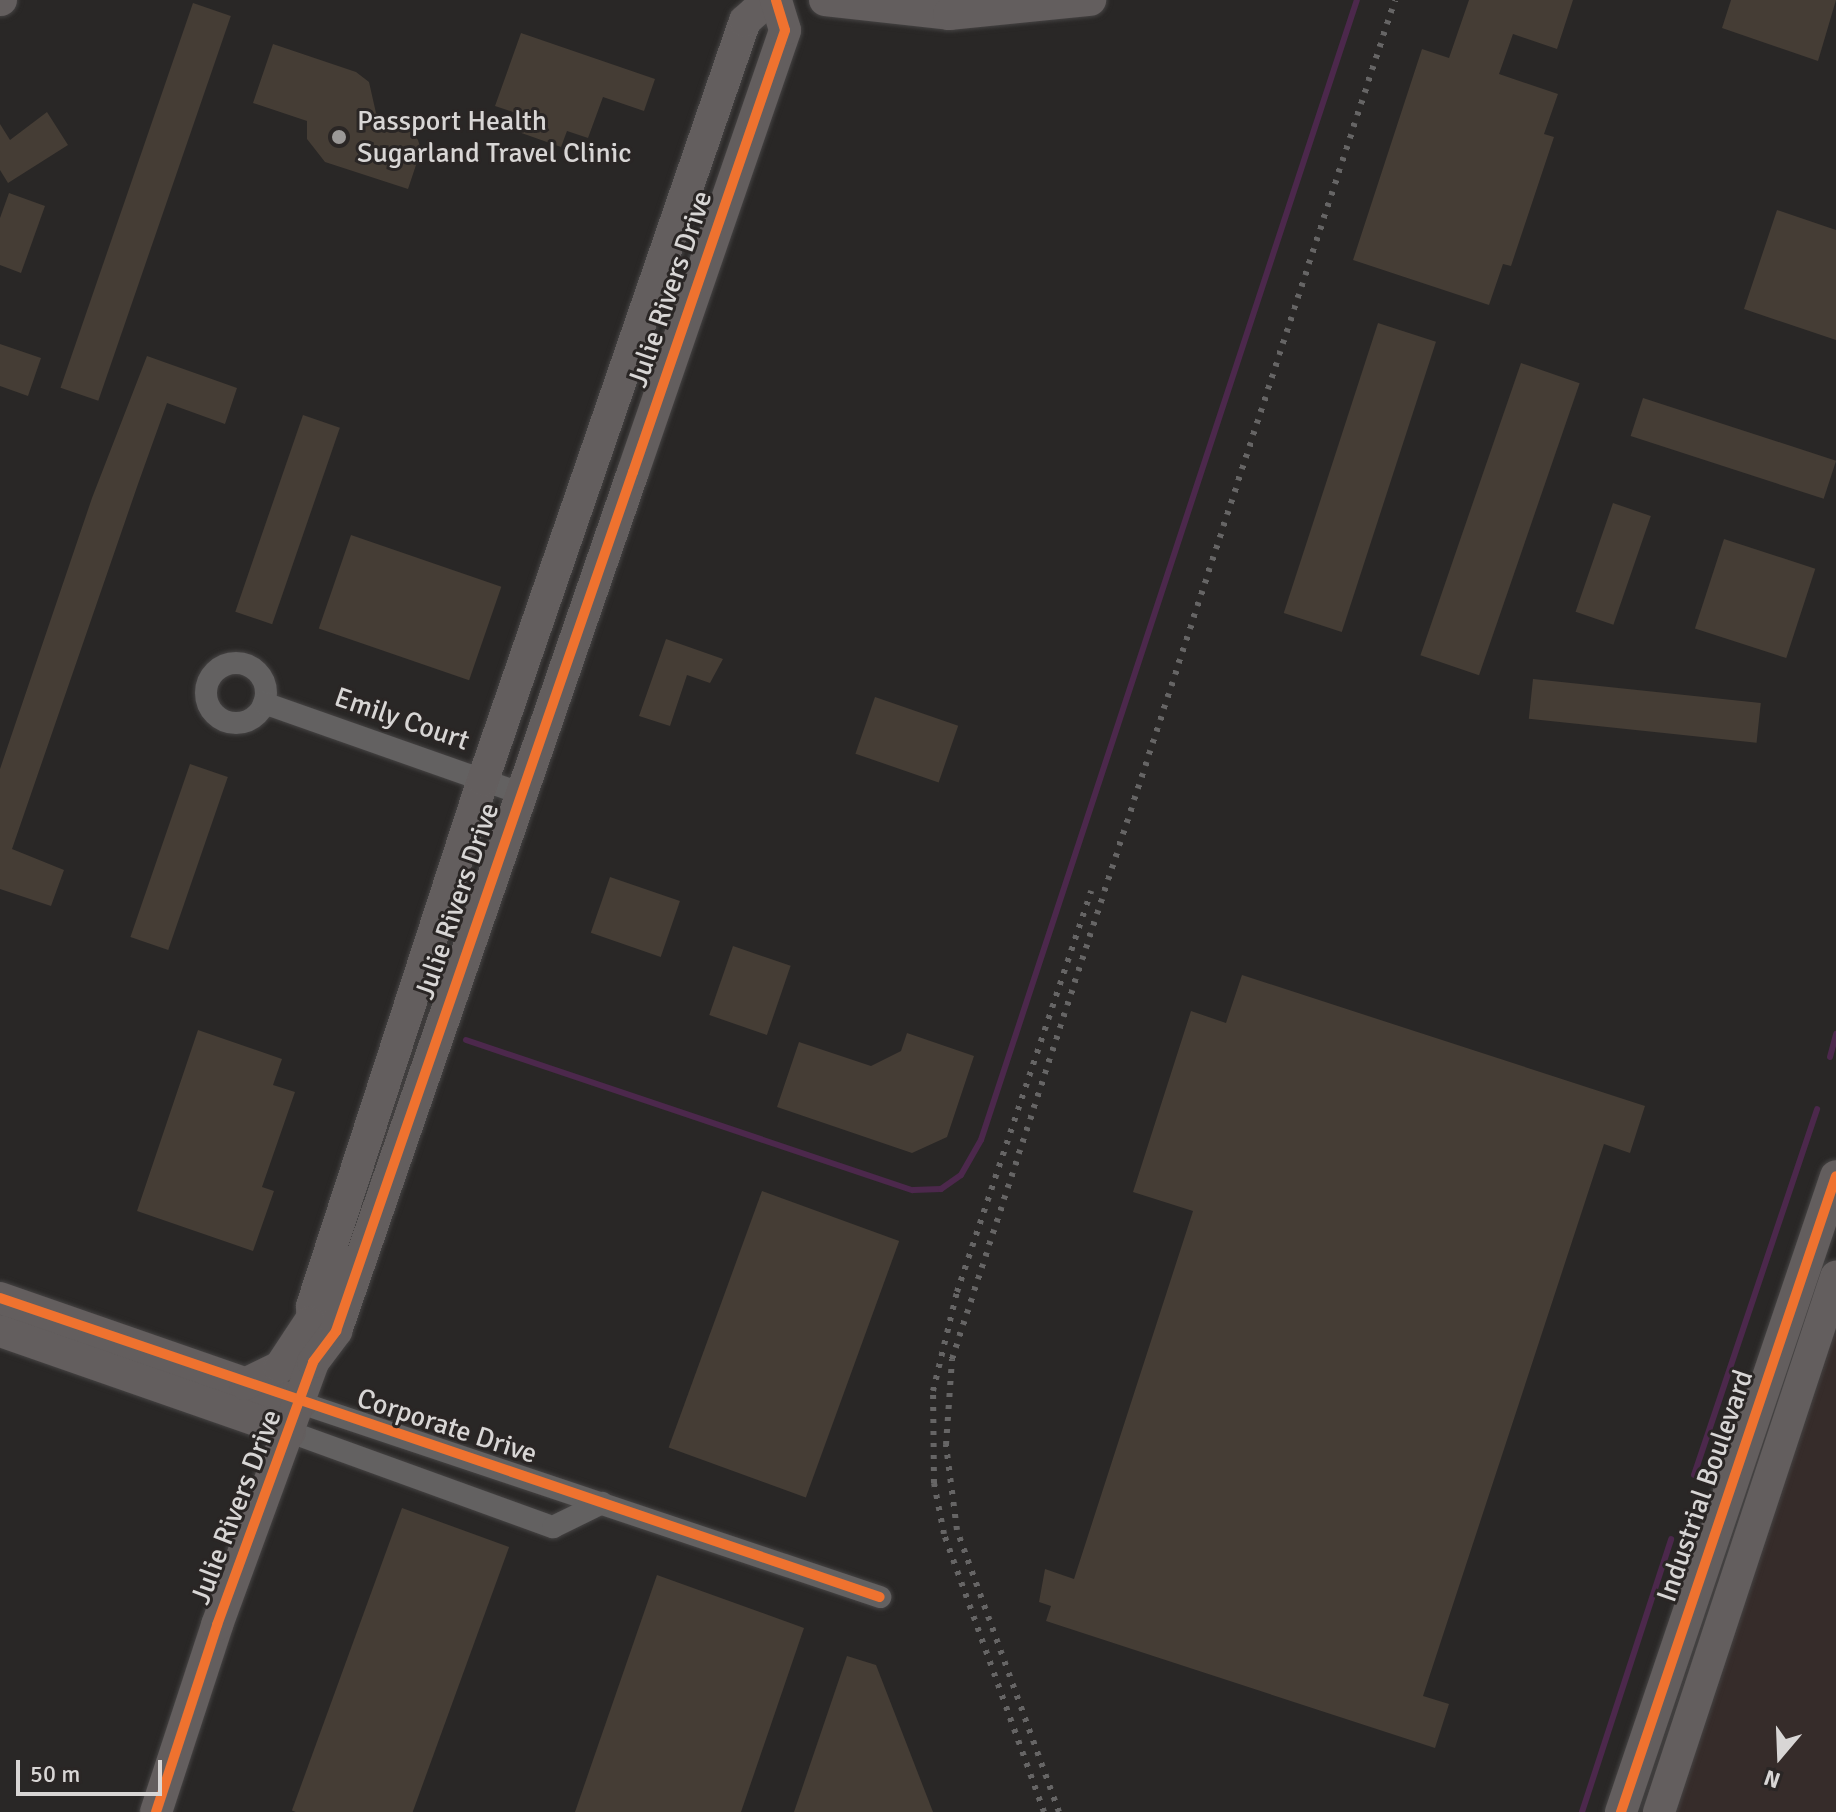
<!DOCTYPE html>
<style>
body{margin:0}
#map{position:relative;width:1836px;height:1812px;overflow:hidden;background:#292726;font-family:Signika,sans-serif}
div>[style]{position:absolute}
.built>*{inset:0;background:#362c2a}
.stream>*{height:6px;margin:-3px;padding:0 3px;transform-origin:3px;border-radius:3px;background:#4c284c}
.building>*{inset:0;background:#453d35;transform-origin:0 0}
.roads{filter:drop-shadow(0 0 2px #454343) drop-shadow(0 0 2px #454343)}
.street>*{height:22px;margin:-11px;padding:0 11px;transform-origin:11px;border-radius:11px;background:#636161}
.street>.ring{margin:-11px;padding:0;box-sizing:content-box;background:none;border:22px solid #636161;border-radius:50%}
.secondary>*{height:32px;margin:-16px;padding:0 16px;transform-origin:16px;border-radius:16px;background:#635e5e}
.rail>*{height:6px;margin-top:-3px;transform-origin:0;background:repeating-linear-gradient(90deg,#666565 0 4px,transparent 0 12px)}
.cycleway>*{height:10px;margin:-5px;padding:0 5px;transform-origin:5px;border-radius:5px;background:#ef722f}
.dots>*{width:22px;height:22px;translate:-50% -50%;box-sizing:border-box;border:4px solid #2a2625;border-radius:50%}
span{translate:-50% -50%;white-space:nowrap;text-align:center;line-height:1.15;-webkit-text-stroke:6px #2a2625;paint-order:stroke}
.poi-label{font-size:28px;color:#d8d6d5}
.left{translate:0 -50%;text-align:left}
.street-label{font-size:28px;color:#d8d6d5}
.north{position:absolute;left:1740px;top:1716px;width:80px;height:80px;-webkit-text-stroke:6px #2a2625;paint-order:stroke;rotate:199deg;font-size:22px;font-weight:700;line-height:32px;text-align:center;color:#d8d6d5}
.north::after{content:'';display:block;margin:auto;width:28px;height:36px;background:#d8d6d5;clip-path:polygon(50% 0,100% 100%,50% 72%,0 100%)}
.scale{position:absolute;left:16px;top:1760px;width:146px;height:36px;box-sizing:border-box;border:4px solid #d8d6d5;border-top:0;padding-left:10px;font-size:24px;line-height:28px;white-space:nowrap;color:#d8d6d5;-webkit-text-stroke:6px #2a2625;paint-order:stroke}
</style>
<div id="map">
<div class="built">
<i style="clip-path:polygon(1836px 1300px,1836px 1812px,1670px 1812px)"></i>
</div>
<div class="stream">
<i style="left:466px;top:1040px;width:471px;rotate:18.6deg"></i>
<i style="left:913px;top:1190px;width:28px;rotate:-2deg"></i>
<i style="left:941px;top:1189px;width:24px;rotate:-35deg"></i>
<i style="left:961px;top:1175px;width:40px;rotate:-60.3deg"></i>
<i style="left:981px;top:1140px;width:1200px;rotate:-71.75deg"></i>
<i style="left:1830px;top:1057px;width:24px;rotate:-75deg"></i>
<i style="left:1694px;top:1475px;width:386px;rotate:-71.4deg"></i>
<i style="left:1582px;top:1812px;width:287px;rotate:-71.9deg"></i>
</div>
<div class="building">
<i style="clip-path:polygon(1469px 0,1573px 0,1557px 49px,1513px 34px,1499px 74px,1558px 94px,1544px 134px,1554px 137px,1511px 266px,1503px 264px,1489px 305px,1353px 260px,1422px 49px,1449px 58px)"></i>
<i style="clip-path:polygon(1731px 0,1836px 0,1818px 61px,1722px 28px)"></i>
<i style="left:193px;top:3px;width:40px;height:407px;rotate:19deg"></i>
<i style="clip-path:polygon(521px 33px,655px 79px,644px 111px,603px 97px,588px 138px,567px 131px,561px 147px,513px 130px,519px 114px,495px 106px)"></i>
<i style="clip-path:polygon(273px 44px,356px 72px,369px 82px,376px 113px,405px 124px,418px 140px,421px 150px,408px 189px,325px 162px,307px 139px,307px 121px,253px 103px)"></i>
<i style="clip-path:polygon(47px 112px,68px 145px,8px 183px,0 170px,0 124px,10px 140px)"></i>
<i style="clip-path:polygon(9px 193px,45px 206px,21px 273px,0 265px,0 218px)"></i>
<i style="clip-path:polygon(1777px 210px,1836px 230px,1836px 340px,1744px 309px)"></i>
<i style="left:1378px;top:323px;width:61px;height:305px;rotate:18deg"></i>
<i style="clip-path:polygon(0 344px,41px 358px,28px 396px,0 386px)"></i>
<i style="clip-path:polygon(147px 356px,237px 388px,225px 424px,167px 403px,138px 484px,12px 849px,64px 870px,51px 906px,0 889px,0 769px,92px 498px)"></i>
<i style="left:1521px;top:363px;width:62px;height:309px;rotate:19deg"></i>
<i style="left:1643px;top:398px;width:203px;height:40px;rotate:18deg"></i>
<i style="left:303px;top:415px;width:39px;height:208px;rotate:19deg"></i>
<i style="left:1613px;top:503px;width:40px;height:115px;rotate:19deg"></i>
<i style="left:351px;top:535px;width:159px;height:99px;rotate:19deg"></i>
<i style="left:1724px;top:539px;width:96px;height:94px;rotate:18deg"></i>
<i style="clip-path:polygon(666px 639px,723px 659px,710px 683px,687px 675px,670px 726px,639px 716px)"></i>
<i style="left:1533px;top:679px;width:229px;height:40px;rotate:6deg"></i>
<i style="left:875px;top:697px;width:88px;height:60px;rotate:19deg"></i>
<i style="left:190px;top:764px;width:40px;height:183px;rotate:19deg"></i>
<i style="left:610px;top:877px;width:74px;height:59px;rotate:19deg"></i>
<i style="left:733px;top:946px;width:61px;height:73px;rotate:19deg"></i>
<i style="clip-path:polygon(1242px 975px,1645px 1106px,1630px 1153px,1604px 1144px,1423px 1696px,1449px 1704px,1435px 1748px,1046px 1621px,1051px 1606px,1039px 1602px,1045px 1569px,1074px 1579px,1193px 1211px,1133px 1192px,1191px 1011px,1226px 1023px)"></i>
<i style="clip-path:polygon(198px 1030px,282px 1059px,273px 1085px,295px 1092px,262px 1187px,274px 1191px,253px 1251px,137px 1211px)"></i>
<i style="clip-path:polygon(907px 1033px,974px 1056px,947px 1137px,912px 1153px,777px 1107px,799px 1042px,871px 1066px,901px 1051px)"></i>
<i style="left:762px;top:1191px;width:146px;height:273px;rotate:20deg"></i>
<i style="left:402px;top:1508px;width:114px;height:322px;rotate:20deg"></i>
<i style="clip-path:polygon(657px 1575px,804px 1628px,741px 1812px,575px 1812px)"></i>
<i style="clip-path:polygon(847px 1656px,876px 1665px,933px 1812px,794px 1812px)"></i>
</div>
<div class="roads">
<div class="street">
<i class="ring" style="left:206px;top:663px;width:38px;height:38px"></i>
<i style="left:264px;top:703px;width:271px;rotate:19.4deg"></i>
<i style="left:301px;top:1403px;width:611px;rotate:18.52deg"></i>
<i style="left:290px;top:1432px;width:280px;rotate:19.9deg"></i>
<i style="left:553px;top:1527px;width:55px;rotate:-26.1deg"></i>
</div>
<div class="secondary">
<i style="left:0;top:0;width:1px"></i>
<i style="left:825px;top:0;width:125px;rotate:6.4deg"></i>
<i style="left:949px;top:14px;width:142px;rotate:-5.7deg"></i>
<i style="left:0;top:1298px;width:319px;rotate:19.2deg"></i>
<i style="left:0;top:1331px;width:307px;rotate:19.2deg"></i>
<i style="left:313px;top:1362px;width:56px;rotate:-91deg"></i>
<i style="left:312px;top:1306px;width:553px;rotate:-71.99deg"></i>
<i style="left:483px;top:780px;width:803px;rotate:-70.96deg"></i>
<i style="left:745px;top:21px;width:31px;rotate:-42deg"></i>
<i style="left:245px;top:1384px;width:39px;rotate:-26deg"></i>
<i style="left:280px;top:1367px;width:53px;rotate:-56.6deg"></i>
<i style="left:156px;top:1812px;width:197px;rotate:-71.9deg"></i>
<i style="left:217px;top:1625px;width:280px;rotate:-69.9deg"></i>
<i style="left:313px;top:1362px;width:39px;rotate:-53deg"></i>
<i style="left:336px;top:1331px;width:909px;rotate:-70.93deg"></i>
<i style="left:633px;top:472px;width:467px;rotate:-71deg"></i>
<i style="left:785px;top:30px;width:31px;rotate:-107deg"></i>
<i style="left:1621px;top:1812px;width:671px;rotate:-71.32deg"></i>
<i style="left:1659px;top:1812px;width:564px;rotate:-71.69deg"></i>
</div>
</div>
<div class="rail">
<i style="left:1044px;top:1812px;width:295px;rotate:-109.8deg"></i>
<i style="left:944px;top:1534px;width:52px;rotate:-101.1deg"></i>
<i style="left:934px;top:1483px;width:92px;rotate:-90.6deg"></i>
<i style="left:933px;top:1391px;width:102px;rotate:-76.4deg"></i>
<i style="left:957px;top:1292px;width:423px;rotate:-71.5deg"></i>
<i style="left:1059px;top:1812px;width:300px;rotate:-109.9deg"></i>
<i style="left:957px;top:1530px;width:86px;rotate:-97.4deg"></i>
<i style="left:946px;top:1445px;width:86px;rotate:-86deg"></i>
<i style="left:952px;top:1359px;width:1429px;rotate:-71.95deg"></i>
</div>
<div class="cycleway">
<i style="left:0;top:1298px;width:929px;rotate:18.77deg"></i>
<i style="left:156px;top:1812px;width:197px;rotate:-71.9deg"></i>
<i style="left:217px;top:1625px;width:280px;rotate:-69.9deg"></i>
<i style="left:313px;top:1362px;width:39px;rotate:-53deg"></i>
<i style="left:336px;top:1331px;width:909px;rotate:-70.93deg"></i>
<i style="left:633px;top:472px;width:467px;rotate:-71deg"></i>
<i style="left:785px;top:30px;width:31px;rotate:-107deg"></i>
<i style="left:1621px;top:1812px;width:671px;rotate:-71.32deg"></i>
</div>
<div class="dots">
<i style="left:339px;top:137px;background:#9b9998"></i>
</div>
<div class="poi-label">
<span class="left" style="left:357px;top:137px">Passport Health<br>Sugarland Travel Clinic</span>
</div>
<div class="street-label">
<span style="left:670px;top:289px;rotate:-71deg">Julie Rivers Drive</span>
<span style="left:402px;top:719px;rotate:19deg">Emily Court</span>
<span style="left:457px;top:901px;rotate:-71deg">Julie Rivers Drive</span>
<span style="left:447px;top:1426px;rotate:18deg">Corporate Drive</span>
<span style="left:1705px;top:1486px;rotate:-71deg">Industrial Boulevard</span>
<span style="left:236px;top:1507px;rotate:-69deg">Julie Rivers Drive</span>
</div>
<div class="north">N</div>
<div class="scale">50 m</div>
</div>
